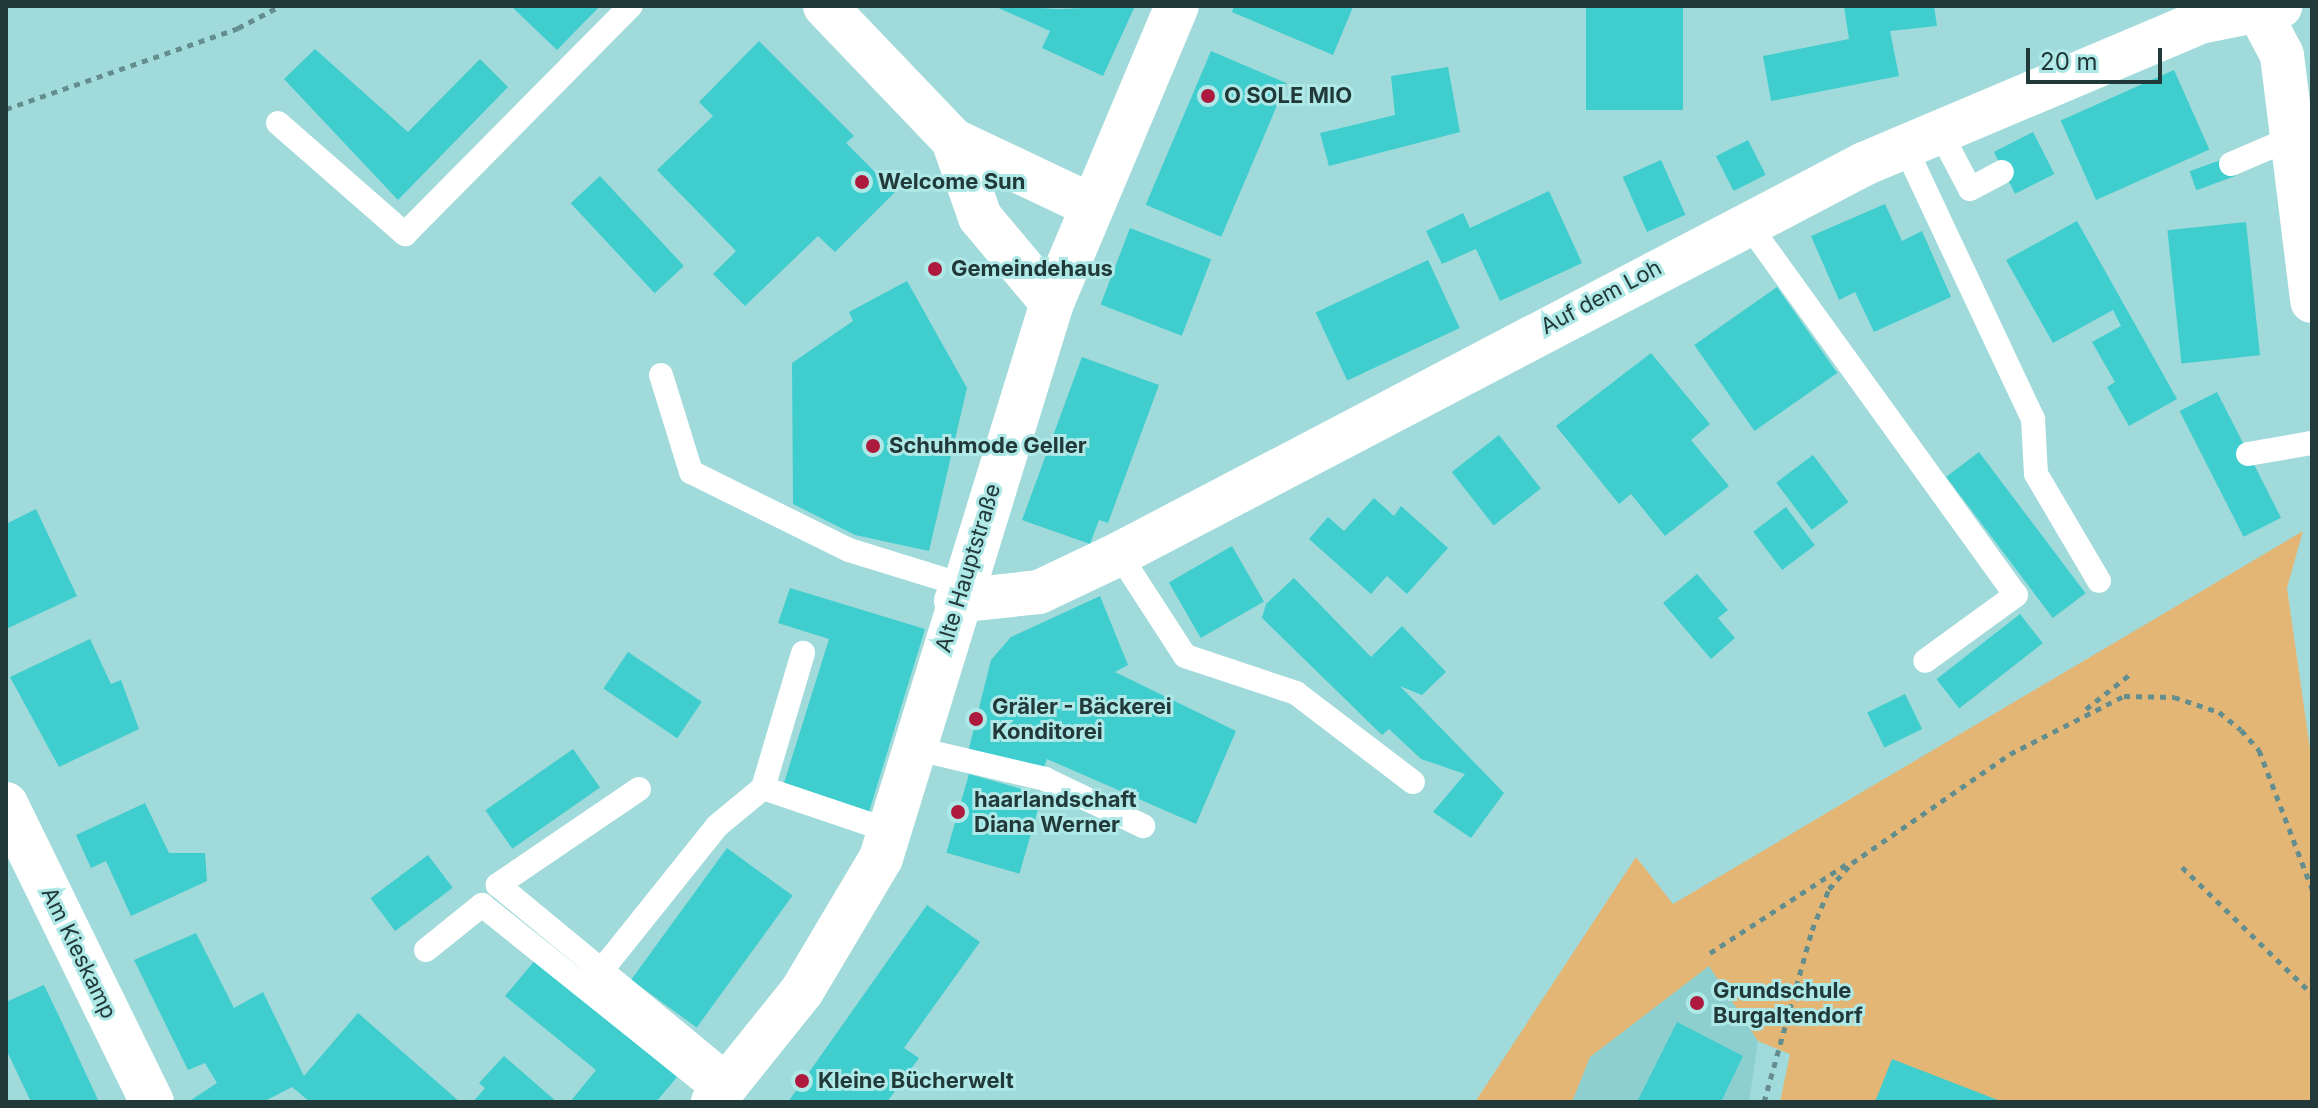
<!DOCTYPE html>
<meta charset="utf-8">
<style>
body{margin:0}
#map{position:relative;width:2318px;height:1108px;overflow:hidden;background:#a1dada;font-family:Inter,sans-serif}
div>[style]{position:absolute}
.built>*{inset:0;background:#8ccfce}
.green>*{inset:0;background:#e4b675}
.building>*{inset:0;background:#3fcdce;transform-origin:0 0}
.path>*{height:5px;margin-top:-2.5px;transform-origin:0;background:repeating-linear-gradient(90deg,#648e8d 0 6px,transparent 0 12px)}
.lane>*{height:24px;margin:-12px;padding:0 12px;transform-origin:12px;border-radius:12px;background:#fff}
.street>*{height:44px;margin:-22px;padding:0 22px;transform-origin:22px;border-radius:22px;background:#fff}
.secondary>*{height:44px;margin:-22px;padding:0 22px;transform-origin:22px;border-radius:22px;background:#fff}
.dots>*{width:22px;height:22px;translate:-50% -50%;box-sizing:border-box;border:4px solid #aee8e7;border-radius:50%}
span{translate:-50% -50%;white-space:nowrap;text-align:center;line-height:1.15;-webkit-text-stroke:6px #aee8e7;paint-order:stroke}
.poi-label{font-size:22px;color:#213938;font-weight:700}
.left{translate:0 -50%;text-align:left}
.street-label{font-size:22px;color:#213938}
.frame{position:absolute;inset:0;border:8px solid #213938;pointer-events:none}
.scale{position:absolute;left:2026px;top:48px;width:136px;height:36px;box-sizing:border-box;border:4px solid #213938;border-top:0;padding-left:10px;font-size:24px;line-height:28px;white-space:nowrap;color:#213938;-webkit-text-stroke:6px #aee8e7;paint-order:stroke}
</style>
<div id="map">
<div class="built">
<i style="clip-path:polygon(1709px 965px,1758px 1041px,1749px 1102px,1572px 1102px,1590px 1057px)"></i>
</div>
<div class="green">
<i style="clip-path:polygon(2303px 531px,2287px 588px,2312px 763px,2312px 1102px,1780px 1102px,1790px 1054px,1758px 1041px,1709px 966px,1590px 1057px,1572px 1102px,1475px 1102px,1636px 857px,1673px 904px)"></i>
</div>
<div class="building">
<i style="clip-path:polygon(511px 6px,600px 6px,557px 50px)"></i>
<i style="clip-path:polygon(994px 6px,1059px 9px,1135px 6px,1103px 76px,1042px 48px,1050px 31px)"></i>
<i style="clip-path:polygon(1234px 6px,1350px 6px,1353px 7px,1333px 55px,1232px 12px)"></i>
<i style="left:1586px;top:6px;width:97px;height:104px"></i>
<i style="clip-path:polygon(1844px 6px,1934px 6px,1937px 26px,1890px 31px,1899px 76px,1771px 101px,1763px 56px,1849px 39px)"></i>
<i style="clip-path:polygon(759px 41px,854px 136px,846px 143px,895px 192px,835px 252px,818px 236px,745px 306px,713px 274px,736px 251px,657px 170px,713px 116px,699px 102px)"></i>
<i style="clip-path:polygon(315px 49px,408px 132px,480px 59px,508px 87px,398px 200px,284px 79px)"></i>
<i style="left:1211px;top:51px;width:82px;height:167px;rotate:23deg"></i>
<i style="clip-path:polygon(1448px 67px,1460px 132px,1329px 166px,1320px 133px,1395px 115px,1391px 76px)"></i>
<i style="left:2174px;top:70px;width:87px;height:124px;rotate:66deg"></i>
<i style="left:2033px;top:132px;width:47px;height:44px;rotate:63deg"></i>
<i style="left:1748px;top:140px;width:39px;height:36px;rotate:63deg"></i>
<i style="left:2229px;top:157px;width:20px;height:42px;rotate:70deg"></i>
<i style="left:1661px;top:160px;width:60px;height:42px;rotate:66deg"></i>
<i style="left:600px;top:176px;width:123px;height:40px;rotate:47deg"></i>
<i style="clip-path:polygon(1549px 191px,1582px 263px,1500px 301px,1476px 249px,1442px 264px,1426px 231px,1463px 213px,1470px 228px)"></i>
<i style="clip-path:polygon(1885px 204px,1902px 241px,1922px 231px,1951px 297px,1874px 332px,1855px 292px,1839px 300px,1811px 236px)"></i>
<i style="clip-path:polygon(2077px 221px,2177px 399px,2129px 426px,2107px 387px,2115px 382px,2092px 342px,2121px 326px,2113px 310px,2053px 343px,2006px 260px)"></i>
<i style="left:2246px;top:222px;width:134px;height:79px;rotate:84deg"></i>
<i style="left:1130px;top:228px;width:87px;height:82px;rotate:21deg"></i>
<i style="left:1428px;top:260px;width:75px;height:124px;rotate:65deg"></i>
<i style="clip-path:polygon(907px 281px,967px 388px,929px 551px,855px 535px,793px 504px,792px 363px,853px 321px,849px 312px)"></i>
<i style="left:1777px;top:287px;width:105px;height:101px;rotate:55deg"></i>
<i style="clip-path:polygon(1651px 353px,1710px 424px,1691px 440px,1729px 486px,1665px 536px,1631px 494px,1619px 504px,1556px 426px)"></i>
<i style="clip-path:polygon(1082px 357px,1159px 385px,1108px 523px,1099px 520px,1090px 544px,1022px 520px)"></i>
<i style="left:2217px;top:392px;width:141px;height:42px;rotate:63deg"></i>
<i style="left:1499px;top:435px;width:68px;height:60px;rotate:52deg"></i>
<i style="left:1979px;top:452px;width:177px;height:41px;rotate:53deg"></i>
<i style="left:1813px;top:455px;width:59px;height:46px;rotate:53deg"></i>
<i style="clip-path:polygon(1374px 498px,1394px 516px,1401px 506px,1448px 548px,1407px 594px,1387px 576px,1371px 594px,1309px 539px,1328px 517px,1344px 531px)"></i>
<i style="left:1786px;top:507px;width:48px;height:41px;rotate:53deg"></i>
<i style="clip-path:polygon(36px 509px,77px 596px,6px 629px,6px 524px)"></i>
<i style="left:1232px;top:546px;width:64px;height:73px;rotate:60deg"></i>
<i style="clip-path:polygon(1697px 574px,1728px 610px,1718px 618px,1735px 638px,1711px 659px,1663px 603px)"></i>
<i style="clip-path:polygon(1294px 578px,1371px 657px,1402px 626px,1446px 672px,1422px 695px,1400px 686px,1504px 793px,1471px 838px,1433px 812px,1465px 774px,1421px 759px,1389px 729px,1382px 735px,1262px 618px,1266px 604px)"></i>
<i style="clip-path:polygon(790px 588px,925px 629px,869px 812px,783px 786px,829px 639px,778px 623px)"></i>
<i style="clip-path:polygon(1100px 596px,1128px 665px,1115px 672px,1236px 731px,1196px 824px,1047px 759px,1043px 771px,968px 752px,991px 660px,1011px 637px)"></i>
<i style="left:2020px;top:614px;width:37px;height:106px;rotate:52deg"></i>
<i style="clip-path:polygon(90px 639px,111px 684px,121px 680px,139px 729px,59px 767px,10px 677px)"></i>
<i style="left:628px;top:652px;width:89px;height:44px;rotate:34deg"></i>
<i style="left:1905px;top:694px;width:39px;height:42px;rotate:64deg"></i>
<i style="left:573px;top:749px;width:47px;height:107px;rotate:55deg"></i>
<i style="left:969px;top:774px;width:76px;height:82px;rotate:16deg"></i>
<i style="clip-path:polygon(145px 803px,169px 853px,205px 853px,207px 881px,131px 916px,106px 861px,91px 868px,76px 835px)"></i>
<i style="left:727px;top:848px;width:81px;height:163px;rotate:36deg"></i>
<i style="left:428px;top:855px;width:41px;height:72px;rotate:53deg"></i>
<i style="clip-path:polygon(927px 905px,980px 942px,904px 1048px,919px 1058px,887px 1102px,788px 1102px)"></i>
<i style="clip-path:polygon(196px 933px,234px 1008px,263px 992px,304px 1076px,358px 1013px,460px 1102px,310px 1102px,292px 1087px,263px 1102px,188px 1102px,217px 1083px,205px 1063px,188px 1070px,134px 960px)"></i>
<i style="clip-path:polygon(536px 959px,677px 1077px,656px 1102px,570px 1102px,596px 1070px,505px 996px)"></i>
<i style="clip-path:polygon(44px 985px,66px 1031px,99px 1102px,31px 1102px,6px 1049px,6px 1002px)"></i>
<i style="clip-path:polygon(1677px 1022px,1743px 1056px,1721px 1102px,1637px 1102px)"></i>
<i style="clip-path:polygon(504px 1056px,557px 1102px,473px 1102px,485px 1088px,479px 1083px)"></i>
<i style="clip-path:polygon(1892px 1059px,2003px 1102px,1875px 1102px)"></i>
</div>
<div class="path">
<i style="left:6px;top:109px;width:246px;rotate:-19.2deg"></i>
<i style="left:238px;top:28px;width:47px;rotate:-27.6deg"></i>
<i style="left:2086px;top:709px;width:55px;rotate:-38.3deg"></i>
<i style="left:2182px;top:867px;width:182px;rotate:44.3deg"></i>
<i style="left:1710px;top:953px;width:168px;rotate:-33.1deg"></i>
<i style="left:1764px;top:1102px;width:179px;rotate:-74.4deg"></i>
<i style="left:1812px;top:930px;width:44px;rotate:-67.5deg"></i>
<i style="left:1829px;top:889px;width:35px;rotate:-49deg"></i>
<i style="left:1852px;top:863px;width:192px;rotate:-34.6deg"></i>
<i style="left:2010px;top:754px;width:128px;rotate:-27deg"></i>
<i style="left:2124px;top:696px;width:50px;rotate:1.1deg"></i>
<i style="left:2174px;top:697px;width:47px;rotate:18.4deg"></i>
<i style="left:2219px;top:712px;width:28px;rotate:39deg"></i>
<i style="left:2241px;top:730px;width:27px;rotate:48deg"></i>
<i style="left:2259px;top:750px;width:149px;rotate:69.1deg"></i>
</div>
<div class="lane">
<i style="left:278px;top:123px;width:169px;rotate:41.2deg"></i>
<i style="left:405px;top:234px;width:321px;rotate:-45.3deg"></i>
<i style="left:1940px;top:132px;width:64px;rotate:62.2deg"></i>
<i style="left:1970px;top:189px;width:36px;rotate:-28deg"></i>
<i style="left:1905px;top:147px;width:301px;rotate:64.8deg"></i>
<i style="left:2033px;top:419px;width:55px;rotate:86.9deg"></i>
<i style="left:2036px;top:474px;width:124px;rotate:59.5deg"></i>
<i style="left:2231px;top:164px;width:69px;rotate:-23.2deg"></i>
<i style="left:1746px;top:221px;width:461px;rotate:54.2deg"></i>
<i style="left:2016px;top:595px;width:112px;rotate:144deg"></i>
<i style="left:661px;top:375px;width:102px;rotate:72.8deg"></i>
<i style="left:691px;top:472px;width:176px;rotate:26.3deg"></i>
<i style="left:849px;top:550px;width:118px;rotate:17.2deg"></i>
<i style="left:2248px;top:454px;width:65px;rotate:-9.8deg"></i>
<i style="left:1119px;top:554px;width:121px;rotate:57.1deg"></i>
<i style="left:1185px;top:656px;width:117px;rotate:18.4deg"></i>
<i style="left:1296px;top:693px;width:147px;rotate:37.3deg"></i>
<i style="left:913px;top:748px;width:136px;rotate:13.2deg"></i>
<i style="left:1045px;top:779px;width:109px;rotate:25.6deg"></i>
<i style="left:763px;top:788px;width:141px;rotate:-73.5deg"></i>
<i style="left:639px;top:789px;width:171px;rotate:145.8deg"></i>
<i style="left:498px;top:885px;width:303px;rotate:39.5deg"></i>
<i style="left:426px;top:950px;width:72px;rotate:-38.8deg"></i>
<i style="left:482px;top:905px;width:304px;rotate:38.7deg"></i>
<i style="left:601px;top:971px;width:186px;rotate:-51.3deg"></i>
<i style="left:717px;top:826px;width:60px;rotate:-39.6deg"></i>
<i style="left:763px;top:788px;width:134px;rotate:18.7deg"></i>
</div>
<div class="street">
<i style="left:2256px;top:6px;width:55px;rotate:62deg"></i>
<i style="left:2282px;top:55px;width:248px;rotate:83deg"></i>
<i style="left:956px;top:601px;width:83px;rotate:-6.2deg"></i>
<i style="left:1039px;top:592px;width:89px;rotate:-25.4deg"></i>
<i style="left:1119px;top:554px;width:841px;rotate:-27.63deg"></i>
<i style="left:1864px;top:164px;width:365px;rotate:-22.9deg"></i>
<i style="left:2200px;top:22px;width:82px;rotate:-11.3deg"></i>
<i style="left:6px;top:804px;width:332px;rotate:63.9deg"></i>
</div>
<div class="secondary">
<i style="left:825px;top:6px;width:185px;rotate:46.3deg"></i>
<i style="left:953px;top:140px;width:152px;rotate:25.4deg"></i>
<i style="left:953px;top:140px;width:82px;rotate:70.7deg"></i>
<i style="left:980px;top:217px;width:112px;rotate:50.1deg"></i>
<i style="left:713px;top:1102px;width:142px;rotate:-51.3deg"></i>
<i style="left:802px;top:991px;width:155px;rotate:-59.3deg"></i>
<i style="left:881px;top:858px;width:581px;rotate:-72.88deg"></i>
<i style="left:1052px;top:303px;width:322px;rotate:-67.2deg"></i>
</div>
<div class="dots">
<i style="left:1208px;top:96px;background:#ae1a3d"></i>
<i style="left:862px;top:182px;background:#ae1a3d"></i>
<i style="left:935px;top:269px;background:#ae1a3d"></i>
<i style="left:873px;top:446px;background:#ae1a3d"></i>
<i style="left:976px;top:719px;background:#ae1a3d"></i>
<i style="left:958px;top:812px;background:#ae1a3d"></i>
<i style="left:1697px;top:1003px;background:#ae1a3d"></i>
<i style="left:802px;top:1081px;background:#ae1a3d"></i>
</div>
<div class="poi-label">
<span class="left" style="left:1224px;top:96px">O SOLE MIO</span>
<span class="left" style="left:878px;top:182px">Welcome Sun</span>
<span class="left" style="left:951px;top:269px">Gemeindehaus</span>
<span class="left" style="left:889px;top:446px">Schuhmode Geller</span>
<span class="left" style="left:992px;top:719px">Gräler - Bäckerei<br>Konditorei</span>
<span class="left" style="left:974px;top:812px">haarlandschaft<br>Diana Werner</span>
<span class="left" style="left:1713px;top:1003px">Grundschule<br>Burgaltendorf</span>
<span class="left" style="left:818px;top:1081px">Kleine Bücherwelt</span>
</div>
<div class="street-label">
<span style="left:1601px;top:297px;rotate:-28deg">Auf dem Loh</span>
<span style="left:968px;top:568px;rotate:-73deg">Alte Hauptstraße</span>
<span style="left:79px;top:953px;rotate:64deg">Am Kieskamp</span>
</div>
<div class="frame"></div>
<div class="scale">20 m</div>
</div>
